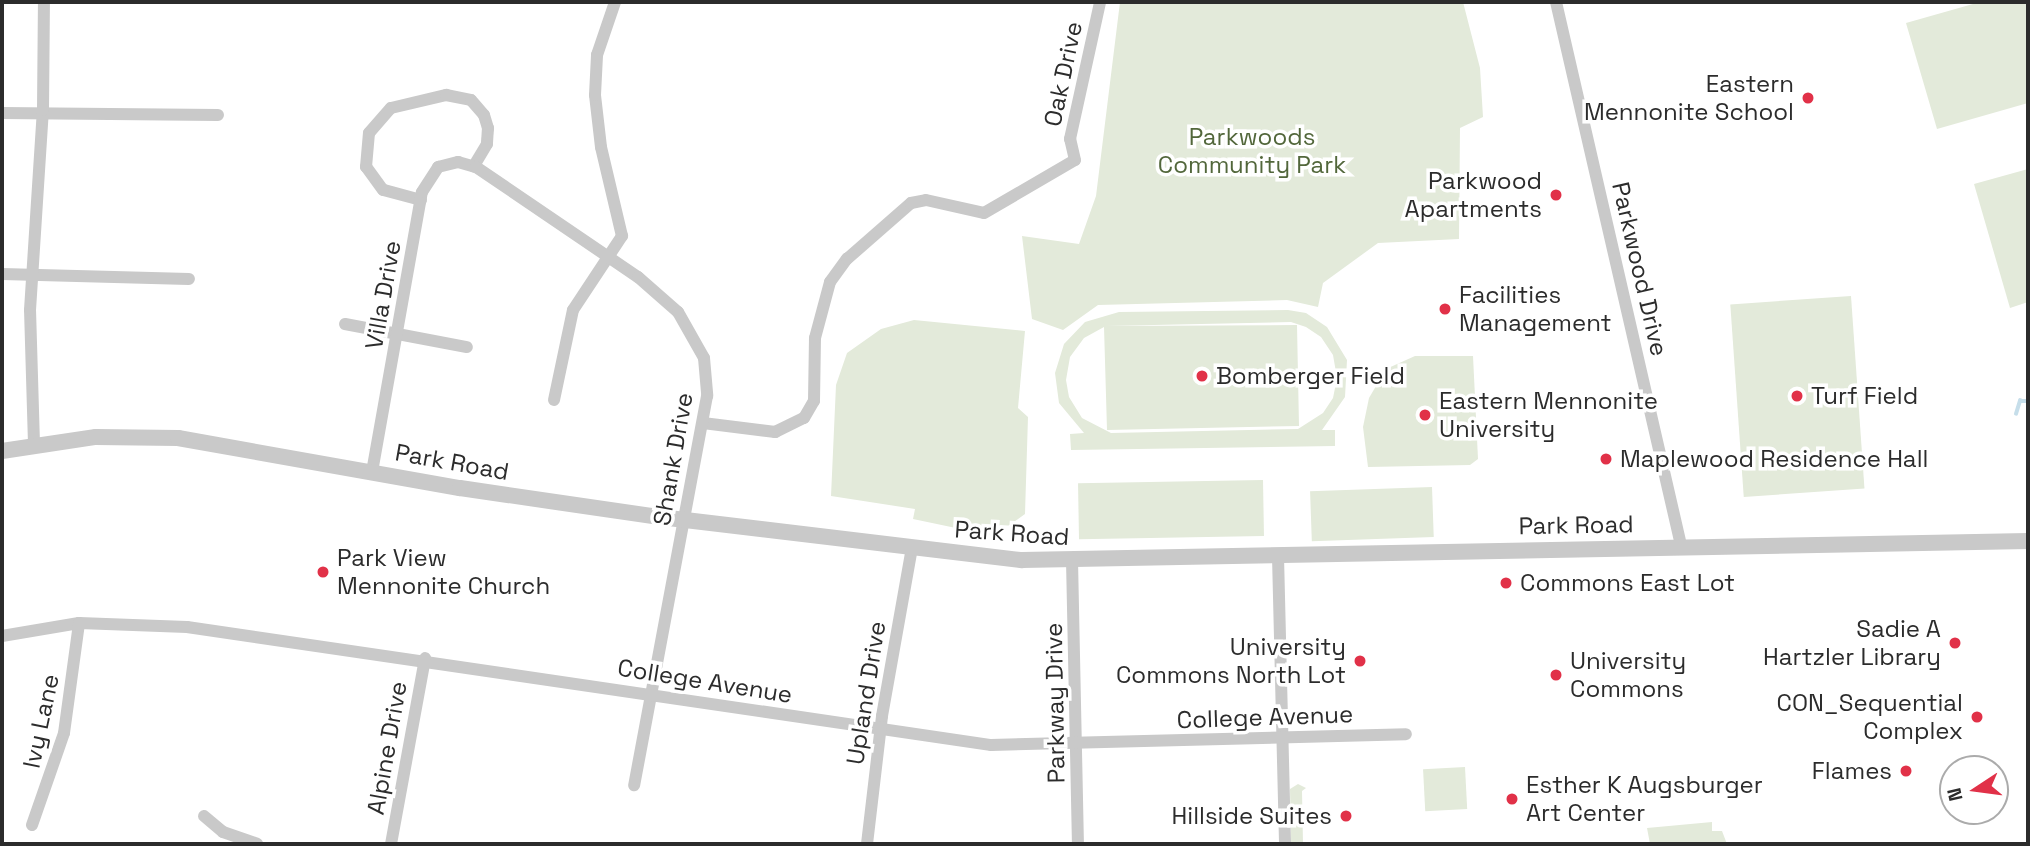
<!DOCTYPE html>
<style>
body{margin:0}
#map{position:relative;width:2030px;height:846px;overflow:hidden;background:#fff;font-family:"Space Grotesk",sans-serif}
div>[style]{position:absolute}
.green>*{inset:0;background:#e3eada;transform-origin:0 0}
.stream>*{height:3.5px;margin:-1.75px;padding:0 1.75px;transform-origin:1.75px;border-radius:1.75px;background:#c6deea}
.minor>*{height:12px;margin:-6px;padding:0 6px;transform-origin:6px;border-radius:6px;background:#c9c9c9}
.tertiary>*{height:16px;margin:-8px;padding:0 8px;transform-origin:8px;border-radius:8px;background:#c9c9c9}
.dots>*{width:19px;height:19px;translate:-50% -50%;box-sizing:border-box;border:4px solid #fff;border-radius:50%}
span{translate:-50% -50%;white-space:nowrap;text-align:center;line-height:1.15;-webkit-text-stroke:7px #fff;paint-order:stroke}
.street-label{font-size:24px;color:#2c2c2c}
.poi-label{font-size:24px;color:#2c2c2c}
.right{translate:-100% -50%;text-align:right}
.left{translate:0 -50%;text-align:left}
.park-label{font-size:24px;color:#52673b}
.frame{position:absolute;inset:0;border:4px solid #2c2c2c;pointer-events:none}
.north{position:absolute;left:1939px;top:755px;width:70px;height:70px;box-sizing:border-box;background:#fff;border:2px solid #ababab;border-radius:50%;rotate:257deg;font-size:19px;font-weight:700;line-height:28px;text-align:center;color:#2c2c2c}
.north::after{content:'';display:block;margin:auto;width:24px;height:32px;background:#e13148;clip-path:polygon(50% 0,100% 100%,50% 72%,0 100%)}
</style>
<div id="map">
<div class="green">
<i style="clip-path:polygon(1120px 2px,1463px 2px,1480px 68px,1483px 117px,1460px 128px,1459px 239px,1378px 243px,1323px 283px,1318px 307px,1287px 300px,1098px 305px,1063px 330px,1032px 319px,1022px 236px,1079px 244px,1096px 196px)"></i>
<i style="clip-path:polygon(1980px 2px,2028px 2px,2028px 103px,1937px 129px,1906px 23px)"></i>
<i style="clip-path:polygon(2028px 169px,2028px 302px,2010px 308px,1974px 184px)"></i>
<i style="left:1851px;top:296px;width:193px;height:121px;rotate:86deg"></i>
<i style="clip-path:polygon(evenodd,1288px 310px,1306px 313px,1327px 327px,1347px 360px,1345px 397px,1322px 430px,1335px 430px,1335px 446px,1071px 450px,1070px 434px,1084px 433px,1059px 403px,1055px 373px,1064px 344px,1085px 322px,1119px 312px,1288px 310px,1291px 322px,1306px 327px,1321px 337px,1333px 355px,1337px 378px,1333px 398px,1323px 413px,1298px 429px,1111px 433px,1082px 418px,1069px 397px,1066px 380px,1070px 357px,1084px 338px,1104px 327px,1107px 430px,1299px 426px,1297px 325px,1106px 326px,1291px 322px)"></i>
<i style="clip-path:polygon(914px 320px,1025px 331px,1018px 408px,1028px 417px,1025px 514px,994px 536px,913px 519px,915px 509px,831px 496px,836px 385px,847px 353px,881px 329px)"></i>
<i style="clip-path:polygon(1415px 356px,1473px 356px,1478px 459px,1470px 465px,1368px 467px,1363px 427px,1369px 398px,1386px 369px)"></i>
<i style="left:1263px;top:480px;width:56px;height:185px;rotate:89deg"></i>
<i style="left:1432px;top:487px;width:50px;height:122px;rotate:88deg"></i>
<i style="left:1465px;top:767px;width:42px;height:42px;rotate:87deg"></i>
<i style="clip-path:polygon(1298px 784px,1306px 788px,1302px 791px,1303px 844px,1291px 844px,1290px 789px)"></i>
<i style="clip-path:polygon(1712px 822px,1712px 831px,1722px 831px,1727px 844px,1650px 844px,1647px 828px)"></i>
</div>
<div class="stream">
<i style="left:2016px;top:414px;width:14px;rotate:-73deg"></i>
<i style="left:2020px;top:401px;width:8px"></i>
</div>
<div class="minor">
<i style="left:1556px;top:2px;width:557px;rotate:77.04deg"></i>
<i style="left:2px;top:113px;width:216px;rotate:0.5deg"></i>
<i style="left:421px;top:200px;width:39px;rotate:-165deg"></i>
<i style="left:383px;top:190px;width:29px;rotate:-126deg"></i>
<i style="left:366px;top:167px;width:34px;rotate:-85deg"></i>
<i style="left:369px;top:133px;width:33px;rotate:-49deg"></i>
<i style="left:391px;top:108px;width:57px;rotate:-13.3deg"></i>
<i style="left:446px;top:95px;width:25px;rotate:11deg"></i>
<i style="left:471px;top:100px;width:20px;rotate:49deg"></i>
<i style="left:484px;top:115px;width:14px;rotate:73deg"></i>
<i style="left:488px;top:128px;width:16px;rotate:94deg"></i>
<i style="left:487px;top:144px;width:26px;rotate:121deg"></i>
<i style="left:2px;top:274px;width:187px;rotate:1.5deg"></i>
<i style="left:345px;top:324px;width:124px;rotate:10.7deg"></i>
<i style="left:554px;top:400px;width:92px;rotate:-78.1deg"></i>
<i style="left:573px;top:310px;width:89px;rotate:-56.5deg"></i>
<i style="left:622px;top:236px;width:91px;rotate:-103.3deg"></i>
<i style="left:601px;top:147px;width:52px;rotate:-96.6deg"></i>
<i style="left:595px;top:95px;width:40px;rotate:-87.1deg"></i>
<i style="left:597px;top:55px;width:56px;rotate:-71.2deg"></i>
<i style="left:703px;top:423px;width:73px;rotate:7.1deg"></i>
<i style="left:775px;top:432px;width:32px;rotate:-26deg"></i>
<i style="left:804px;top:418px;width:20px;rotate:-60deg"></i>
<i style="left:814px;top:401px;width:63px;rotate:-89.1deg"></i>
<i style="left:815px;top:338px;width:58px;rotate:-75deg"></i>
<i style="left:830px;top:282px;width:29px;rotate:-54deg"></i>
<i style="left:847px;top:259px;width:85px;rotate:-41.2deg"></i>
<i style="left:911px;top:203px;width:15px;rotate:-11deg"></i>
<i style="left:926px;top:200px;width:59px;rotate:12.6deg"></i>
<i style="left:984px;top:213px;width:105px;rotate:-30.2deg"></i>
<i style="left:1075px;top:160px;width:22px;rotate:-103deg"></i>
<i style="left:1070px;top:139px;width:140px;rotate:-77.6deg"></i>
<i style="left:34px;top:444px;width:134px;rotate:-91.7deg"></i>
<i style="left:30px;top:310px;width:200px;rotate:-86.3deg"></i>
<i style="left:43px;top:110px;width:108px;rotate:-89.5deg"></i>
<i style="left:372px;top:472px;width:284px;rotate:-79.9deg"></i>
<i style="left:422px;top:192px;width:30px;rotate:-57deg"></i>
<i style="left:438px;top:167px;width:21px;rotate:-14deg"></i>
<i style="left:458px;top:162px;width:19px;rotate:16deg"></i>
<i style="left:476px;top:167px;width:196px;rotate:34.2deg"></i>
<i style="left:638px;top:277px;width:53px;rotate:41.2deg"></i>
<i style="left:678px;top:312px;width:53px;rotate:60.5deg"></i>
<i style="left:704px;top:358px;width:38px;rotate:85deg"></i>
<i style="left:707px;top:396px;width:396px;rotate:100.6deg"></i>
<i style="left:1278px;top:556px;width:288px;rotate:88.6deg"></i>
<i style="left:1072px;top:560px;width:284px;rotate:88.8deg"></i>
<i style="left:2px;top:636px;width:78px;rotate:-9.6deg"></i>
<i style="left:79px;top:623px;width:108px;rotate:2.1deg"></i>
<i style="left:187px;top:627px;width:813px;rotate:8.35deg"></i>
<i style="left:991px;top:745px;width:415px;rotate:-1.5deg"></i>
<i style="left:204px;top:816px;width:25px;rotate:40deg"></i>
<i style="left:223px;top:832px;width:36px;rotate:19deg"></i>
<i style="left:32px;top:825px;width:97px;rotate:-70.8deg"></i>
<i style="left:64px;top:733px;width:111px;rotate:-82.2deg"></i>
<i style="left:391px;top:844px;width:189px;rotate:-79.6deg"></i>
<i style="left:867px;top:844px;width:129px;rotate:-83.3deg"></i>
<i style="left:882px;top:716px;width:171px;rotate:-79.9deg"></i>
</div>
<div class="tertiary">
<i style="left:2px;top:451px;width:95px;rotate:-8.5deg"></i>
<i style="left:96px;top:437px;width:82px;rotate:0.7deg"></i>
<i style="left:178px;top:438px;width:286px;rotate:10.1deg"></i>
<i style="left:460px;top:488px;width:202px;rotate:8.3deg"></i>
<i style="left:660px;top:517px;width:365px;rotate:6.8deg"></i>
<i style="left:1022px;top:560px;width:1006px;rotate:-1.08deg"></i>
</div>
<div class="dots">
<i style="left:1808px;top:98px;background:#e13148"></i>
<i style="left:1556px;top:195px;background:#e13148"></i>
<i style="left:1445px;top:309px;background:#e13148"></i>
<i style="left:1202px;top:376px;background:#e13148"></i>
<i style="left:1797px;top:396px;background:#e13148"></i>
<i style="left:1425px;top:415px;background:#e13148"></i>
<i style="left:1606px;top:459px;background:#e13148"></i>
<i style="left:323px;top:572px;background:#e13148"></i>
<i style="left:1506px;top:583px;background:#e13148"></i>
<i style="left:1955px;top:643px;background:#e13148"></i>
<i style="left:1360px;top:661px;background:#e13148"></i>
<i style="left:1556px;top:675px;background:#e13148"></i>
<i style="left:1977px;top:717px;background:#e13148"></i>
<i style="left:1906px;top:771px;background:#e13148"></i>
<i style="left:1512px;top:799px;background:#e13148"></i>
<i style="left:1346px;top:816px;background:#e13148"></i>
</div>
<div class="street-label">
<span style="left:1063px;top:74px;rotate:-78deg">Oak Drive</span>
<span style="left:1640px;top:269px;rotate:77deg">Parkwood Drive</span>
<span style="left:383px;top:295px;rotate:-80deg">Villa Drive</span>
<span style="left:673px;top:459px;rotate:-80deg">Shank Drive</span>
<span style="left:452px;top:462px;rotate:10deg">Park Road</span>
<span style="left:1576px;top:525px;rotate:-1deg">Park Road</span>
<span style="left:1012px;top:533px;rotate:4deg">Park Road</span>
<span style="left:705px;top:681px;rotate:9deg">College Avenue</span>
<span style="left:866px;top:693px;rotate:-81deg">Upland Drive</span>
<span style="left:1055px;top:703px;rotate:-91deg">Parkway Drive</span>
<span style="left:1265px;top:717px;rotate:-2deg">College Avenue</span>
<span style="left:41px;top:721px;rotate:-78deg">Ivy Lane</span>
<span style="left:387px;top:748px;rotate:-80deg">Alpine Drive</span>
</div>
<div class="poi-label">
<span class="right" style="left:1794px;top:98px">Eastern<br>Mennonite School</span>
<span class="right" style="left:1542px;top:195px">Parkwood<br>Apartments</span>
<span class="left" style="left:1459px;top:309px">Facilities<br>Management</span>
<span class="left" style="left:1216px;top:376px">Bomberger Field</span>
<span class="left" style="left:1811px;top:396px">Turf Field</span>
<span class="left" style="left:1439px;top:415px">Eastern Mennonite<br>University</span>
<span class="left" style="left:1620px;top:459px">Maplewood Residence Hall</span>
<span class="left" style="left:337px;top:572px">Park View<br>Mennonite Church</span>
<span class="left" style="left:1520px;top:583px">Commons East Lot</span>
<span class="right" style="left:1941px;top:643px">Sadie A<br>Hartzler Library</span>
<span class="right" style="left:1346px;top:661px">University<br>Commons North Lot</span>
<span class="left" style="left:1570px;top:675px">University<br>Commons</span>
<span class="right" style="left:1963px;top:717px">CON_Sequential<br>Complex</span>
<span class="right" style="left:1892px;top:771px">Flames</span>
<span class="left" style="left:1526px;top:799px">Esther K Augsburger<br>Art Center</span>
<span class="right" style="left:1332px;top:816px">Hillside Suites</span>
</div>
<div class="park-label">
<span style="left:1252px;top:151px">Parkwoods<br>Community Park</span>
</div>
<div class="frame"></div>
<div class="north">N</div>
</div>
